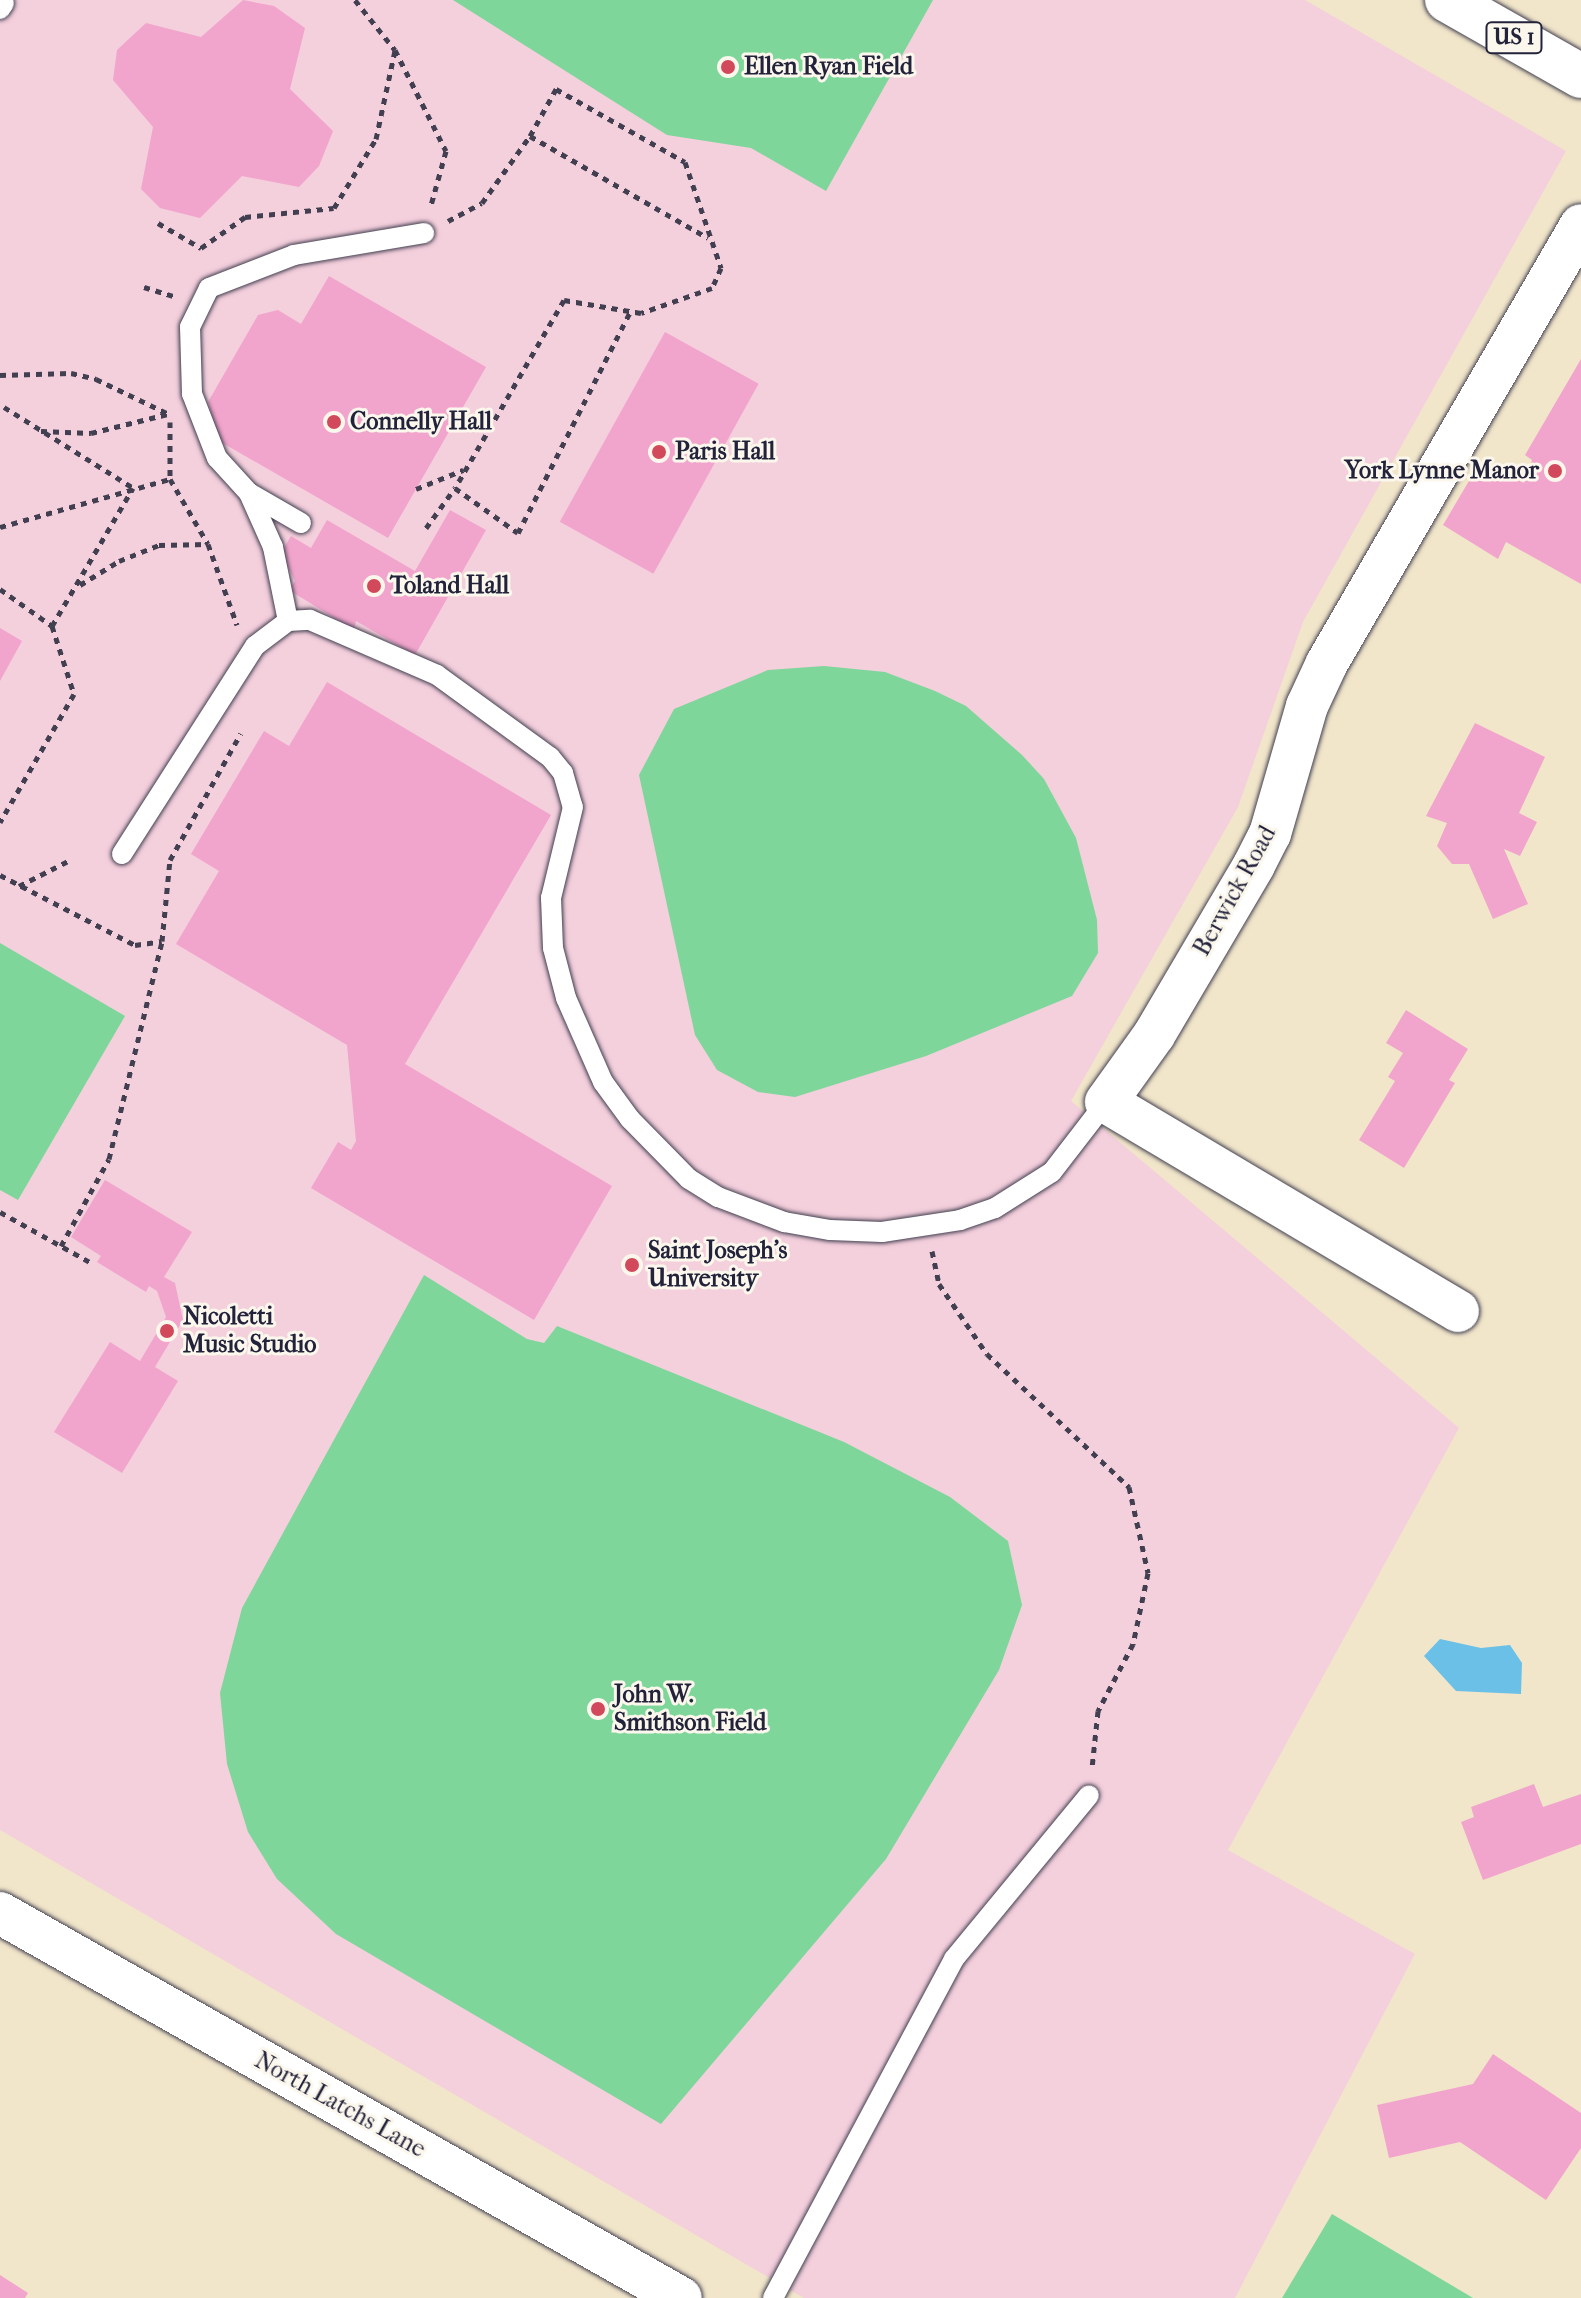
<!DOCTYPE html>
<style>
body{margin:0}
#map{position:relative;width:1581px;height:2298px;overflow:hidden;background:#f1e6ca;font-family:"IM FELL French Canon",serif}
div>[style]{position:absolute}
.built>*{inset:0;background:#f4cfdc}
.green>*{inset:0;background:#7ed69b}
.water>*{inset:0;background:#6bc0e8}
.building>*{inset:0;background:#f2a5cc;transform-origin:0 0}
.path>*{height:5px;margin-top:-2.5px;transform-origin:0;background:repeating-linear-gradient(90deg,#413f50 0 6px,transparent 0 12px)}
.roads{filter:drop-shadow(0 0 2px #413f50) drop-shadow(0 0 2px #413f50)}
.service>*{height:20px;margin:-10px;padding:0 10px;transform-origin:10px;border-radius:10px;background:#fff}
.minor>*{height:42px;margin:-21px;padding:0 21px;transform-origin:21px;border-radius:21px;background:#fff}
.trunk>*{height:44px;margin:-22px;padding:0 22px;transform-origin:22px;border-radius:22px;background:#fff}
.dots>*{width:22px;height:22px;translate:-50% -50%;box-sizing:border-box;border:4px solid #fbf7ec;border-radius:50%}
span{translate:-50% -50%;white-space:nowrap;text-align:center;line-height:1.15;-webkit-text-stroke:6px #fbf7ec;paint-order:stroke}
.shield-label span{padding:2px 6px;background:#fbf7ec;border:2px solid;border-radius:6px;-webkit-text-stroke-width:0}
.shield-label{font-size:22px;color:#22223b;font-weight:700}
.poi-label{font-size:24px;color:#22223b;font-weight:700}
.left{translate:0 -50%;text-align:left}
.right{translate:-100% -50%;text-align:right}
.street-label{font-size:24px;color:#22223b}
</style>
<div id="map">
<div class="built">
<i style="clip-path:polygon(0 0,1305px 0,1566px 151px,1303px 622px,1238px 807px,1071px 1101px,1459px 1428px,1228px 1850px,1415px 1954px,1235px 2298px,804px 2298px,0 1830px)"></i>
</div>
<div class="green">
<i style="clip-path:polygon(453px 0,933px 0,826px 191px,751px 148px,667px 135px)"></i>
<i style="clip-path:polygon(824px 666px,885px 672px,935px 691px,966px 706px,1022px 755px,1044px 779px,1076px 838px,1097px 920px,1098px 953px,1072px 996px,926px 1056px,795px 1097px,758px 1092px,717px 1070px,695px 1035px,639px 775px,674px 709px,768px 670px)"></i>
<i style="clip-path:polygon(0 943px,125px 1016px,18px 1200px,0 1190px)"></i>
<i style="clip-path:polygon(424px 1275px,527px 1339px,544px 1343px,557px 1326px,844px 1442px,950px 1497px,1008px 1541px,1022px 1605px,999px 1670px,886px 1859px,661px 2124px,336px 1934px,277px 1879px,248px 1832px,227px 1764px,220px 1693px,242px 1608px)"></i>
<i style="clip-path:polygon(1332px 2214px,1473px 2298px,1282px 2298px)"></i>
</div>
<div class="water">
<i style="clip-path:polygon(1440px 1639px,1481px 1648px,1510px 1645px,1522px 1663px,1521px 1694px,1456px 1691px,1424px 1656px)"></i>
</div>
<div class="building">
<i style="clip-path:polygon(243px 0,274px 6px,305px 28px,290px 89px,333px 131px,319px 166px,299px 187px,242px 176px,200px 218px,160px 208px,141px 189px,153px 127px,113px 80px,117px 50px,146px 23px,201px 37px)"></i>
<i style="clip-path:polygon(329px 276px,486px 367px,388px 538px,219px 441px,208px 402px,258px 315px,278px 310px,301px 324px)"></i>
<i style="left:665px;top:332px;width:107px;height:217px;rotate:29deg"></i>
<i style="clip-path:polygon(1581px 359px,1581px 584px,1506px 542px,1498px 559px,1443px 525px,1476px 469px,1501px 482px,1507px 474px,1524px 483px,1532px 460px,1525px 455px)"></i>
<i style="clip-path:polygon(450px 510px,486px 530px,415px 655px,356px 621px,354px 630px,289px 590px,295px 581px,281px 553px,291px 536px,311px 548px,327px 520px,415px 571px)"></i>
<i style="clip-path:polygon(0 628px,22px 641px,0 681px)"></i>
<i style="clip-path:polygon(327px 682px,551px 815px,405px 1064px,612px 1186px,534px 1320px,311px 1188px,338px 1142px,351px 1150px,356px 1141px,347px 1045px,176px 944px,219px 871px,191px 854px,264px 731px,289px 746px)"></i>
<i style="clip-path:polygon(1475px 723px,1545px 757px,1519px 813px,1537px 822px,1520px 856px,1504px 849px,1528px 904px,1493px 919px,1469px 864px,1452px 864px,1437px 846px,1447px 823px,1426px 816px)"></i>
<i style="clip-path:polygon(1406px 1010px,1468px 1049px,1449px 1080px,1455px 1083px,1404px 1168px,1359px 1140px,1395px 1081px,1388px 1077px,1403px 1053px,1386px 1043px)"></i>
<i style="clip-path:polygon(105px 1180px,192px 1232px,164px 1277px,175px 1283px,183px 1320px,155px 1367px,178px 1381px,122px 1473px,54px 1432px,110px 1342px,140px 1361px,166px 1317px,157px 1291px,149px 1286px,146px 1292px,97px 1262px,101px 1256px,71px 1237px)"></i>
<i style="clip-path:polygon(1534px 1784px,1543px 1807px,1581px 1794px,1581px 1844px,1483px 1880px,1461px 1822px,1474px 1817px,1471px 1807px)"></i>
<i style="clip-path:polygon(1493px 2054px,1581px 2113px,1581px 2148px,1546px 2200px,1460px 2142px,1389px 2158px,1377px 2105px,1473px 2084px)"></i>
<i style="clip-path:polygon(0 2275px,28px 2293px,25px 2298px,0 2298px)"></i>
</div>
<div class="path">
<i style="left:355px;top:0;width:64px;rotate:51.3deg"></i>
<i style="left:395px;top:50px;width:113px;rotate:63.2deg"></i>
<i style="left:446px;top:151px;width:56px;rotate:105.5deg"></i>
<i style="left:530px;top:136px;width:54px;rotate:-61deg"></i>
<i style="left:556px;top:89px;width:148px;rotate:29.5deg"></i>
<i style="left:685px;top:162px;width:112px;rotate:71.2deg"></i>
<i style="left:721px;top:268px;width:22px;rotate:114deg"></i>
<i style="left:712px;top:288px;width:75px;rotate:160.6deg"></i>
<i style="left:641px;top:313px;width:78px;rotate:-170.4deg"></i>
<i style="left:564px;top:300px;width:217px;rotate:120.1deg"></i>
<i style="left:455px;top:488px;width:77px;rotate:35.5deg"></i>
<i style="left:518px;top:533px;width:248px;rotate:-63.1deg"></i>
<i style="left:448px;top:221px;width:38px;rotate:-28deg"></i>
<i style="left:482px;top:203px;width:82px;rotate:-54.4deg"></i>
<i style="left:530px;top:136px;width:205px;rotate:29.8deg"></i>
<i style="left:158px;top:223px;width:50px;rotate:30.2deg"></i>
<i style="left:201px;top:248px;width:54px;rotate:-35.2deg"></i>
<i style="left:245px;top:217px;width:89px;rotate:-5.8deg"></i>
<i style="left:334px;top:208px;width:81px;rotate:-58.7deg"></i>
<i style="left:376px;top:139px;width:91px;rotate:-77.9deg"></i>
<i style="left:144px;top:287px;width:31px;rotate:17deg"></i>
<i style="left:0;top:375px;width:71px;rotate:-1.6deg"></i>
<i style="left:71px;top:373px;width:26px;rotate:13deg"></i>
<i style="left:96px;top:379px;width:79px;rotate:25.6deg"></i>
<i style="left:4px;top:407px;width:151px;rotate:32deg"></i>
<i style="left:170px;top:422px;width:57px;rotate:90deg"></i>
<i style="left:170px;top:479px;width:75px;rotate:59.7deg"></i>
<i style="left:208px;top:544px;width:86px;rotate:70.3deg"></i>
<i style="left:41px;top:431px;width:50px;rotate:2.3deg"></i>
<i style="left:91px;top:433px;width:79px;rotate:-13.9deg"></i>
<i style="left:416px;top:489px;width:51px;rotate:-22deg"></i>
<i style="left:0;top:527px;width:177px;rotate:-15.8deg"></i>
<i style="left:426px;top:528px;width:49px;rotate:-54.1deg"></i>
<i style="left:80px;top:585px;width:46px;rotate:-31.6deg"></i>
<i style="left:119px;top:561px;width:43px;rotate:-21.8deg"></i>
<i style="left:159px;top:545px;width:49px;rotate:-1.2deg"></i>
<i style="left:0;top:589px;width:64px;rotate:35.4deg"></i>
<i style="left:52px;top:626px;width:71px;rotate:72.1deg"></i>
<i style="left:74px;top:694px;width:148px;rotate:120deg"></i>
<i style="left:52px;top:626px;width:160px;rotate:-59.6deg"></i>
<i style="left:0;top:875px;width:152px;rotate:27.4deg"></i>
<i style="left:135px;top:945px;width:27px;rotate:-8deg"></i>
<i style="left:162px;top:941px;width:81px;rotate:-84.4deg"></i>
<i style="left:170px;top:860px;width:145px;rotate:-60.8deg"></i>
<i style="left:19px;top:886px;width:59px;rotate:-27deg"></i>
<i style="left:0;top:1212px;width:103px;rotate:29.1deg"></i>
<i style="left:61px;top:1246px;width:99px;rotate:-61.1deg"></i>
<i style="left:109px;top:1159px;width:224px;rotate:-76.3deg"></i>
<i style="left:932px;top:1251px;width:34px;rotate:78deg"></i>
<i style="left:939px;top:1284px;width:85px;rotate:55.6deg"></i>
<i style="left:987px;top:1354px;width:195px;rotate:43.1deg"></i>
<i style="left:1129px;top:1487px;width:88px;rotate:77.5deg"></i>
<i style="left:1148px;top:1573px;width:73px;rotate:101.9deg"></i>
<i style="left:1133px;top:1644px;width:76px;rotate:117.6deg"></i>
<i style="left:1098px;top:1711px;width:57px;rotate:96deg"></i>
</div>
<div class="roads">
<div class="service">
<i style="left:0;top:9px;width:7px;rotate:-56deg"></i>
<i style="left:249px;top:493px;width:60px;rotate:30deg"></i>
<i style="left:288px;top:621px;width:76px;rotate:-101.5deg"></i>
<i style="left:273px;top:547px;width:59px;rotate:-114deg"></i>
<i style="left:249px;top:493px;width:47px;rotate:-132.4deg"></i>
<i style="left:217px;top:458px;width:69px;rotate:-111.3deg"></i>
<i style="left:192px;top:394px;width:67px;rotate:-91.7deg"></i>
<i style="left:190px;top:327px;width:43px;rotate:-64deg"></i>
<i style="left:209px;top:288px;width:91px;rotate:-21.2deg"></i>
<i style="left:294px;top:255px;width:132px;rotate:-9.6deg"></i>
<i style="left:122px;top:854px;width:247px;rotate:-57.4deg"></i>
<i style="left:255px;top:646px;width:41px;rotate:-37.1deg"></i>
<i style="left:288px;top:621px;width:22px;rotate:-3deg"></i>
<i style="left:310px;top:620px;width:138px;rotate:23.4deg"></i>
<i style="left:437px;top:675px;width:140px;rotate:36deg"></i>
<i style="left:550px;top:757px;width:21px;rotate:51deg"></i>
<i style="left:563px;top:773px;width:35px;rotate:74deg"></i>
<i style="left:573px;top:807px;width:94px;rotate:103.6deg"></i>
<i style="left:551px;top:898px;width:50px;rotate:87.7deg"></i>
<i style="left:553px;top:948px;width:52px;rotate:75.4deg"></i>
<i style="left:566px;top:998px;width:92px;rotate:66.2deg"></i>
<i style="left:603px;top:1082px;width:46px;rotate:53.9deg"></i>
<i style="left:630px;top:1119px;width:84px;rotate:45.5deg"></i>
<i style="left:689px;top:1179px;width:34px;rotate:32deg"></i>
<i style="left:718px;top:1197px;width:71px;rotate:20.7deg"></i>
<i style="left:784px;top:1222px;width:47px;rotate:9.9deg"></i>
<i style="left:830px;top:1230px;width:52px;rotate:2.2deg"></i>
<i style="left:882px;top:1232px;width:79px;rotate:-8.7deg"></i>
<i style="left:960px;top:1220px;width:37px;rotate:-19deg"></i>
<i style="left:995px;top:1208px;width:67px;rotate:-32.3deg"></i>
<i style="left:1052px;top:1172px;width:88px;rotate:-52.4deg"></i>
<i style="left:773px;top:2298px;width:384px;rotate:-61.9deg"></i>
<i style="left:954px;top:1959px;width:212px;rotate:-50.5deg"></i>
</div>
<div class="minor">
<i style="left:1458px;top:1311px;width:409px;rotate:-149.3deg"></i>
<i style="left:1106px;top:1102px;width:82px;rotate:-54.4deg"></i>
<i style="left:1154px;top:1035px;width:197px;rotate:-59.5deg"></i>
<i style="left:1254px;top:865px;width:35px;rotate:-63deg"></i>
<i style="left:1270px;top:834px;width:133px;rotate:-73.9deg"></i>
<i style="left:1307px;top:706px;width:47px;rotate:-65.1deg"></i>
<i style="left:1327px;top:663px;width:506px;rotate:-59.89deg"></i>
<i style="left:0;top:1913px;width:782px;rotate:29.48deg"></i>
</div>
<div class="trunk">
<i style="left:1447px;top:0;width:154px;rotate:29.6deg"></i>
</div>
</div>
<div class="dots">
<i style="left:728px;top:67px;background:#d1495b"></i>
<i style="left:334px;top:422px;background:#d1495b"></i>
<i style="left:659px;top:452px;background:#d1495b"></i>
<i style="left:1555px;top:471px;background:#d1495b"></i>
<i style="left:374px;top:586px;background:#d1495b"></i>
<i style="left:632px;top:1265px;background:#d1495b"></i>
<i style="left:167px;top:1331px;background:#d1495b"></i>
<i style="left:598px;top:1709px;background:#d1495b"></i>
</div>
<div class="shield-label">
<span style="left:1514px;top:38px">US 1</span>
</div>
<div class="poi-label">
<span class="left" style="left:744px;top:67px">Ellen Ryan Field</span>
<span class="left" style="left:350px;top:422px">Connelly Hall</span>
<span class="left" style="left:675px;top:452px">Paris Hall</span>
<span class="right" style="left:1539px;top:471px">York Lynne Manor</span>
<span class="left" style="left:390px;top:586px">Toland Hall</span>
<span class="left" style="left:648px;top:1265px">Saint Joseph's<br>University</span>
<span class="left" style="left:183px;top:1331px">Nicoletti<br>Music Studio</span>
<span class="left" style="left:614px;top:1709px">John W.<br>Smithson Field</span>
</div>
<div class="street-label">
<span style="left:1235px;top:891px;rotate:-61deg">Berwick Road</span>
<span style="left:340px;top:2105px;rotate:29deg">North Latchs Lane</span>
</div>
</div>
